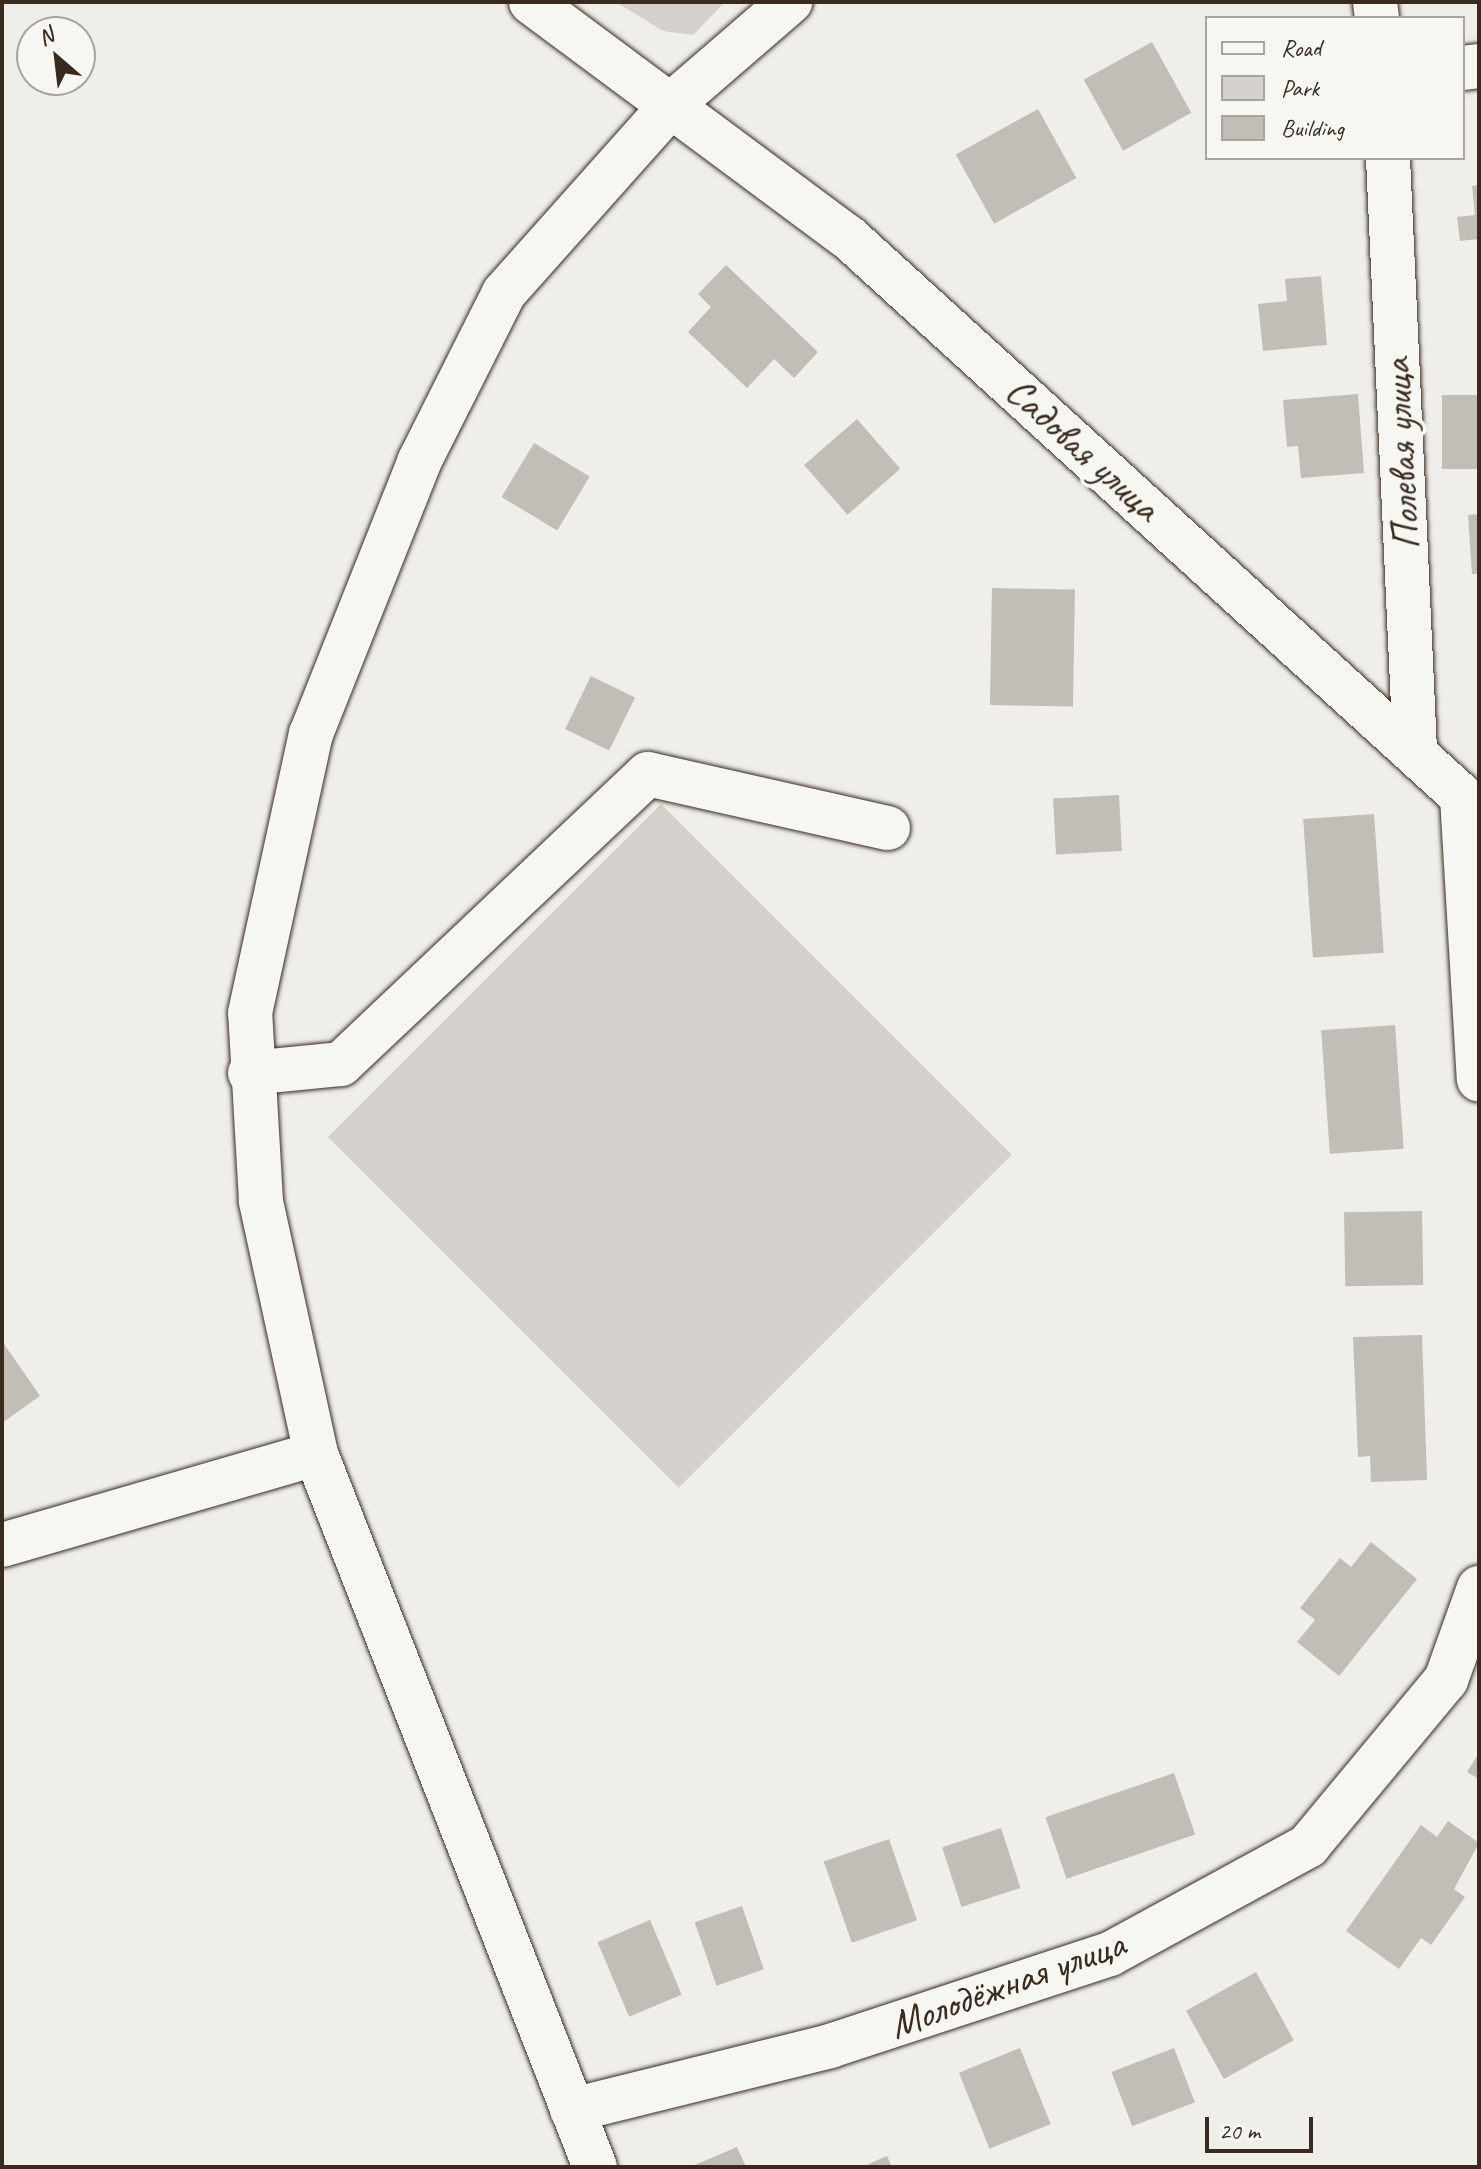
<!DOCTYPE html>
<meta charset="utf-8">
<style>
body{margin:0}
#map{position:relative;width:1481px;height:2169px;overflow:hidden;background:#efeeea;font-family:Caveat,sans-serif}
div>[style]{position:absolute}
.green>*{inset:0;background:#d4d1cc;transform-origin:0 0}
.building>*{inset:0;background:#c2bdb7;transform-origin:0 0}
.roads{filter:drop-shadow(0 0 2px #3b2a1e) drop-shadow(0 0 2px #3b2a1e)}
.minor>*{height:44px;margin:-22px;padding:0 22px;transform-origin:22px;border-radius:22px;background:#f6f6f2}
.major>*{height:44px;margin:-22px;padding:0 22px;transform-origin:22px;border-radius:22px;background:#f6f6f2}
span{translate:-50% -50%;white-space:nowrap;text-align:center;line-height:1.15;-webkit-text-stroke:8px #f6f6f2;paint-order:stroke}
.street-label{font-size:40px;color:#3b2a1e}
.frame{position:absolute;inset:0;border:4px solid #3b2a1e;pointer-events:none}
.legend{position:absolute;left:1205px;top:16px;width:260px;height:144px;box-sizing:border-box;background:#f6f6f2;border:2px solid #aba49d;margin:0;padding:10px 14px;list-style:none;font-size:24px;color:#3b2a1e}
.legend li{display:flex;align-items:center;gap:16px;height:40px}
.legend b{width:40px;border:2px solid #aba49d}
.north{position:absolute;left:16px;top:16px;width:80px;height:80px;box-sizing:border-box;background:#f6f6f2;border:2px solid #aba49d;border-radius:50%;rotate:332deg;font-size:22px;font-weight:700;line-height:32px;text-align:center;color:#3b2a1e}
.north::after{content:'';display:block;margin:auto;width:28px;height:36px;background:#3b2a1e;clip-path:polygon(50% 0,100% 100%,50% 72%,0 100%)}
.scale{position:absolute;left:1205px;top:2117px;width:108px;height:36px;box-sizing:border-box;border:4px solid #3b2a1e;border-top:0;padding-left:10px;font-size:24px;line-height:28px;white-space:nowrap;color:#3b2a1e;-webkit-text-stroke:6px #f6f6f2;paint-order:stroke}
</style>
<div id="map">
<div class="green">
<i style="clip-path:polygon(616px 2px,725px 2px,693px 35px,663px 31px)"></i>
<i style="left:661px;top:804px;width:496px;height:471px;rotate:45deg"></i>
</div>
<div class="building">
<i style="left:1152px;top:42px;width:81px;height:78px;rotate:61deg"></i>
<i style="left:1038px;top:109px;width:79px;height:94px;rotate:61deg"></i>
<i style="clip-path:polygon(1479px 185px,1479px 239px,1460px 241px,1457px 217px,1475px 215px,1472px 186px)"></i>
<i style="clip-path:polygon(726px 265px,818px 352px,794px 378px,774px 359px,747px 388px,688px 332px,711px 307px,698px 294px)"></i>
<i style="clip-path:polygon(1321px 276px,1327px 345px,1263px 351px,1258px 304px,1287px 301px,1285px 279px)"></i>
<i style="clip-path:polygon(1358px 394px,1364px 473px,1301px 478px,1298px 446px,1287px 447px,1283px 400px)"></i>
<i style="left:1479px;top:395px;width:74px;height:37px;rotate:90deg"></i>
<i style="left:857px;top:419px;width:66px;height:70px;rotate:49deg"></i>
<i style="left:534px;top:443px;width:65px;height:63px;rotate:31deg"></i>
<i style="clip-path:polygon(1479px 514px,1479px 574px,1472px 574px,1468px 515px)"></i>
<i style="left:992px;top:588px;width:83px;height:117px;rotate:1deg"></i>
<i style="left:591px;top:676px;width:49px;height:59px;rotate:26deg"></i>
<i style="left:1119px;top:795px;width:56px;height:66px;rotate:87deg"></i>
<i style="left:1374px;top:814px;width:139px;height:71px;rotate:86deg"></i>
<i style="left:1395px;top:1025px;width:124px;height:74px;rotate:86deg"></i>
<i style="left:1422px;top:1211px;width:74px;height:78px;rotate:89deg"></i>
<i style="clip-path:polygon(1422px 1335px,1427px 1480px,1371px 1482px,1370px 1456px,1358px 1457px,1353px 1337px)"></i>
<i style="clip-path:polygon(2px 1341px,40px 1396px,2px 1423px)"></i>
<i style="clip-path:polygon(1371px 1542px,1417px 1579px,1339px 1676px,1297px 1642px,1315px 1620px,1300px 1608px,1340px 1558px,1351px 1567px)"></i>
<i style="clip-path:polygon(1479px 1753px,1479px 1779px,1467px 1772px)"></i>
<i style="left:1174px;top:1773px;width:65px;height:136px;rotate:71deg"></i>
<i style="clip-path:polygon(1448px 1821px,1479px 1843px,1454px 1889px,1465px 1897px,1431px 1945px,1421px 1938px,1399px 1969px,1346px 1931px,1421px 1825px,1437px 1837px)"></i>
<i style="left:1001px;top:1828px;width:63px;height:62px;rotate:72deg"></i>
<i style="left:889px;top:1839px;width:86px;height:69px;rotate:71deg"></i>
<i style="left:742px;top:1906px;width:67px;height:50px;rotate:71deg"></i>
<i style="left:650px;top:1920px;width:81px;height:57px;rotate:67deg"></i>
<i style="left:1256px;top:1972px;width:78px;height:80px;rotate:61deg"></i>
<i style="left:1020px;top:2048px;width:82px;height:66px;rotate:68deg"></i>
<i style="left:1174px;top:2048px;width:58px;height:67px;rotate:69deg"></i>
<i style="clip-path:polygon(737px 2147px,746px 2167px,690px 2167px)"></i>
<i style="clip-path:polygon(887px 2156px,892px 2167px,862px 2167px)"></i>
</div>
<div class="roads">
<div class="minor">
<i style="left:1375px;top:2px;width:16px;rotate:83deg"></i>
<i style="left:1463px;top:68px;width:16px;rotate:-7deg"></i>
<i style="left:673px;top:103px;width:155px;rotate:-40.8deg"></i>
<i style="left:1388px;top:158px;width:594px;rotate:87.39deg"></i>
<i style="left:1462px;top:797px;width:283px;rotate:86.6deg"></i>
<i style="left:250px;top:1073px;width:91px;rotate:-5.6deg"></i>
<i style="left:341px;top:1064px;width:422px;rotate:-43.4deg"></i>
<i style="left:648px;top:774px;width:246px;rotate:12.7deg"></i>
<i style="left:2px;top:1545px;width:327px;rotate:-16.2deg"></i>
<i style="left:572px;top:2110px;width:266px;rotate:-13.9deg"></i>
<i style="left:830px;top:2046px;width:295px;rotate:-18.2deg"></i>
<i style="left:1110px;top:1954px;width:226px;rotate:-28.6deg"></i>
<i style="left:1308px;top:1846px;width:216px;rotate:-50.3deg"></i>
<i style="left:1446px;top:1680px;width:98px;rotate:-70.3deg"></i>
</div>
<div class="major">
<i style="left:531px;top:2px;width:395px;rotate:36.6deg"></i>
<i style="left:848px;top:237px;width:854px;rotate:42.34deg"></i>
<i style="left:595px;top:2167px;width:766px;rotate:-111.37deg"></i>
<i style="left:316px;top:1454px;width:259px;rotate:-102.3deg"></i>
<i style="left:261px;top:1201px;width:188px;rotate:-93.3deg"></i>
<i style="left:250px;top:1013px;width:286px;rotate:-77.7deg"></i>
<i style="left:311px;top:734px;width:293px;rotate:-68.3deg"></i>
<i style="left:419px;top:462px;width:189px;rotate:-63.3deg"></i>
<i style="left:504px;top:293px;width:254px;rotate:-48.3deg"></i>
</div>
</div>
<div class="street-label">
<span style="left:1083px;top:449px;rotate:42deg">Садовая улица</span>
<span style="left:1401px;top:454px;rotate:-93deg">Полевая улица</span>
<span style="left:1007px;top:1984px;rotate:-20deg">Молодёжная улица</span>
</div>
<div class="frame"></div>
<ul class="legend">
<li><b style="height:10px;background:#f6f6f2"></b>Road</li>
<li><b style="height:22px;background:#d4d1cc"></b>Park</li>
<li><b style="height:22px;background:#c2bdb7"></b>Building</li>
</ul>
<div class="north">N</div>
<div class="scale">20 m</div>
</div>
